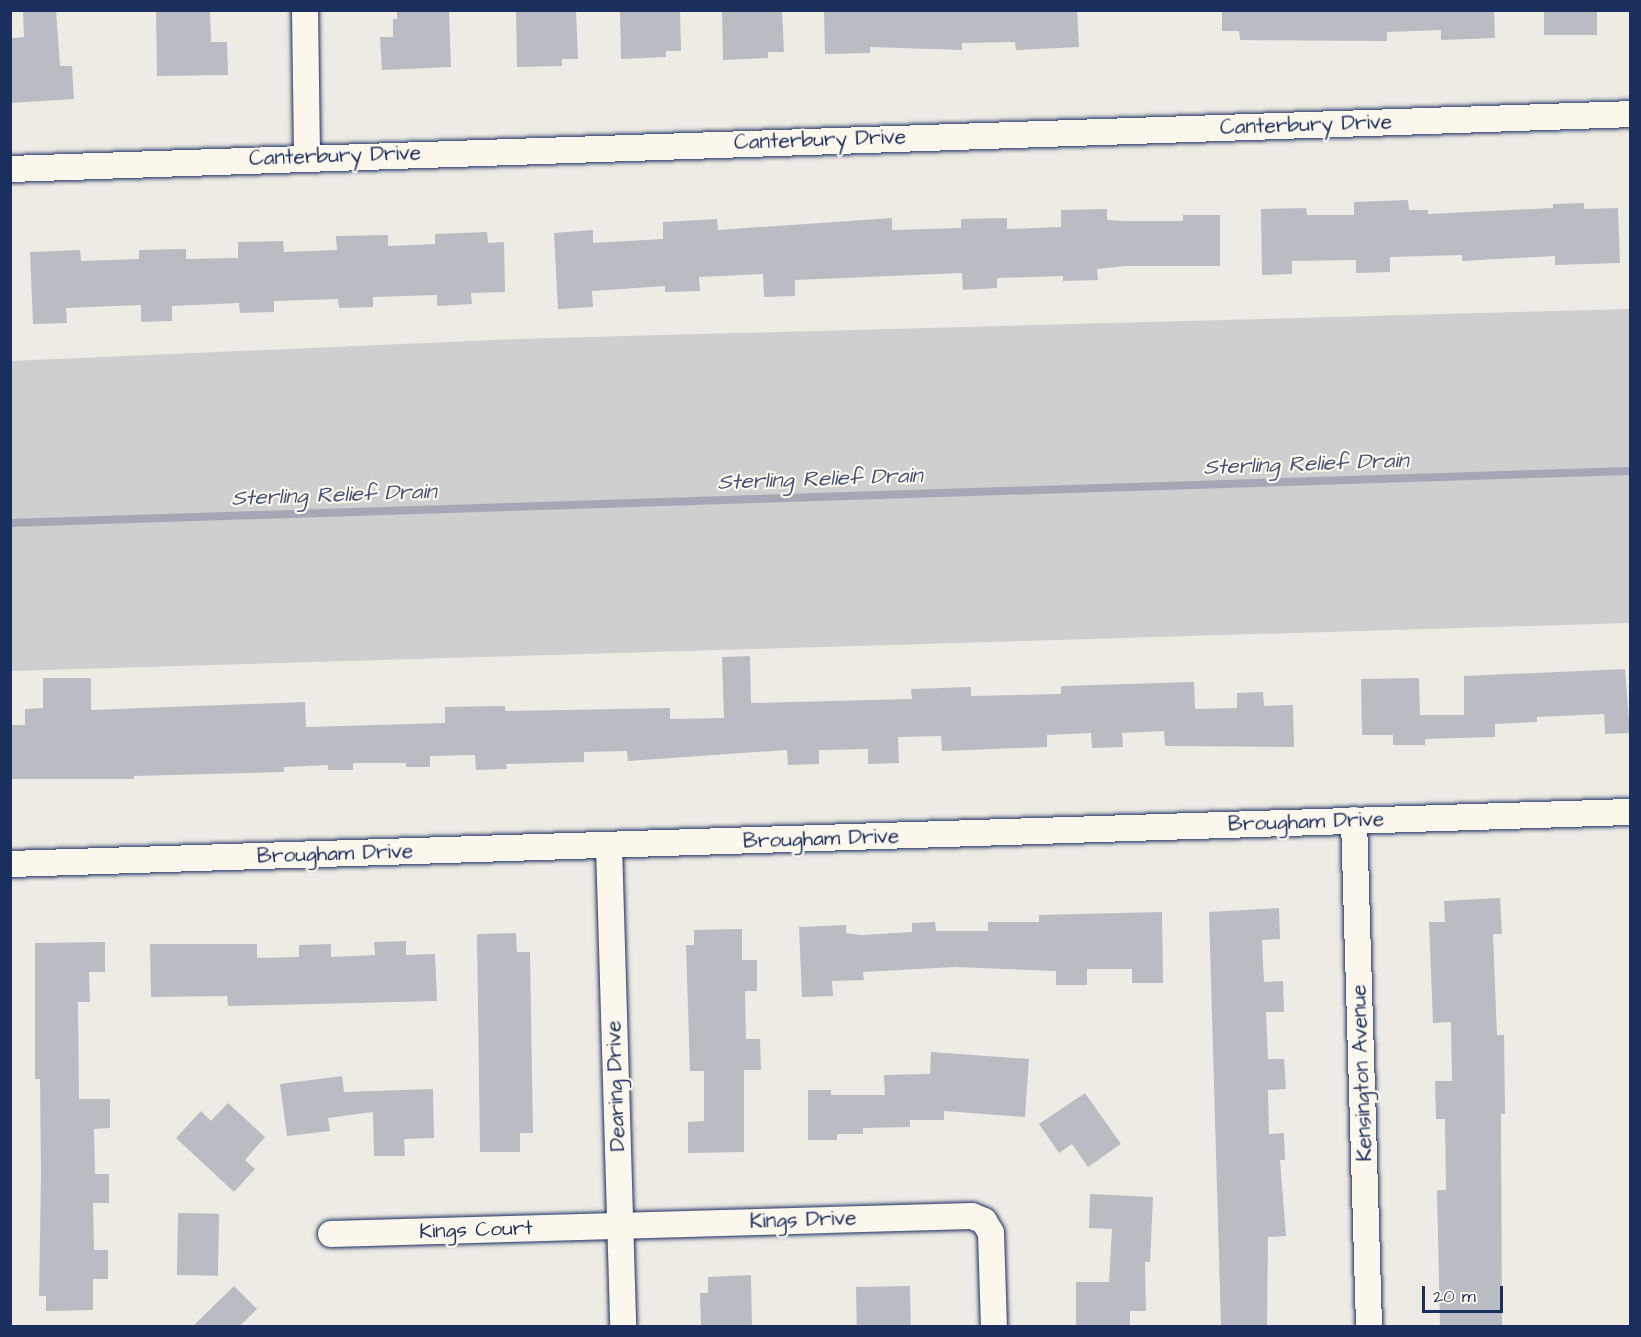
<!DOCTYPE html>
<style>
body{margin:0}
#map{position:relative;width:1641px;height:1337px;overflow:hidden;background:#eeebe4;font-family:"Architects Daughter",sans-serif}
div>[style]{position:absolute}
.green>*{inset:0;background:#cecfcf}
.stream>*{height:8px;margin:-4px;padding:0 4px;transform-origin:4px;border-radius:4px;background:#a3a8b4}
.building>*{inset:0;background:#b9bcc3;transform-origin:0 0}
.roads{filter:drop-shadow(0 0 2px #1b2f5e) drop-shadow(0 0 2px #1b2f5e)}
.street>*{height:26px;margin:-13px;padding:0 13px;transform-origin:13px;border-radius:13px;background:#fbf7ec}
span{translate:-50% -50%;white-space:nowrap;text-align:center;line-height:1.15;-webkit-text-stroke:4.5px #fbf7ec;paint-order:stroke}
.street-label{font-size:21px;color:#1b2f5e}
.water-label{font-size:22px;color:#445378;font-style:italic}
.frame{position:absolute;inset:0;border:12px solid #1b2f5e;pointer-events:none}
.scale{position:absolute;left:1422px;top:1286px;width:81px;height:27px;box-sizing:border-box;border:3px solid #1b2f5e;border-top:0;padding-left:8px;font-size:18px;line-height:21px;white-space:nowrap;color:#1b2f5e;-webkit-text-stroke:4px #fbf7ec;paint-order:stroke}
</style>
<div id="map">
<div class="green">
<i style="clip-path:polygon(1630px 309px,1630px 623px,11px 671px,11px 361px,517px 339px)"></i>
</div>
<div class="stream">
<i style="left:10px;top:523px;width:1621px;rotate:-1.84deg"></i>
</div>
<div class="building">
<i style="clip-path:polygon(23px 10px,56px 10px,60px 66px,72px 66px,74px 99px,10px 103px,11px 38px,24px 37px)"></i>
<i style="clip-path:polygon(156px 10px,210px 10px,211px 42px,227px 42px,228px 75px,157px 76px)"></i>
<i style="clip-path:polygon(397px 10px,449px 10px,451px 67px,382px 70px,380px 37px,393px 37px,393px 19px,397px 19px)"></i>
<i style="clip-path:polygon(516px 10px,576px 10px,578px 59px,562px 59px,562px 66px,517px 67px)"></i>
<i style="clip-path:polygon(620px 10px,680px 10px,681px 51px,666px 51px,666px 57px,621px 59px)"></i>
<i style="clip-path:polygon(722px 10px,782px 10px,784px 52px,768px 52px,768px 58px,723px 60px)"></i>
<i style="clip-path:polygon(824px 10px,1077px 10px,1079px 47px,1016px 50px,1015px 42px,962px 43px,962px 50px,870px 47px,870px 53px,825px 54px)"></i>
<i style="clip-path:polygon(1222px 10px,1494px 10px,1495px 38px,1441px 40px,1441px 30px,1387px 32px,1387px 41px,1240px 40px,1239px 31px,1222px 31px)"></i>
<i style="left:1544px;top:10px;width:53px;height:25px"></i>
<i style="clip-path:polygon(1408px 200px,1409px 210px,1428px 210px,1428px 214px,1553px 208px,1553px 204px,1584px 203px,1584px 209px,1618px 208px,1620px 263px,1555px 265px,1555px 256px,1462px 261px,1462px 255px,1390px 257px,1390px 272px,1356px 273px,1356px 260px,1292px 261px,1292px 274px,1262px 275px,1261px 209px,1306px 208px,1307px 215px,1354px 215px,1354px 202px)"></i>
<i style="clip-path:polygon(1107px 209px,1107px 220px,1123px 221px,1183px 221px,1183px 215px,1220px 215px,1220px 266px,1125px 266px,1097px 269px,1098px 280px,1063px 281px,1063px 276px,997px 278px,997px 288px,963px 290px,962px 273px,795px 280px,795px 296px,764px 297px,763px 274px,699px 277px,700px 291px,665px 292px,665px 286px,592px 291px,593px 307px,558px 309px,554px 233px,593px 230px,593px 243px,663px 239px,663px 222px,717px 219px,718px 230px,892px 218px,892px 230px,961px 228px,961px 219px,1007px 218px,1007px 229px,1061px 227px,1061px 210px)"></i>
<i style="clip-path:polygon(487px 232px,488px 243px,504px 242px,505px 292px,471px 293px,472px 304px,437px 306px,437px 295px,373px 297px,373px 307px,339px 308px,338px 299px,274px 301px,274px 312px,240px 313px,239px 303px,172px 306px,172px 321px,141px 322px,141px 305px,66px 308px,67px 323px,33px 324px,30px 252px,80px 250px,81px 261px,139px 259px,139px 250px,186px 249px,186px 259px,238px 258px,238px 242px,283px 241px,284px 252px,337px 250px,336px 236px,388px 235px,388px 246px,435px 244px,435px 234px)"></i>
<i style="clip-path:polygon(750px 656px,751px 703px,912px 699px,911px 689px,971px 687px,971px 696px,1061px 694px,1061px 686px,1194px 682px,1195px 709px,1237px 708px,1237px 693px,1263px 692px,1264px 706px,1293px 705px,1294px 747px,1165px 746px,1164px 731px,1122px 733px,1123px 747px,1092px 748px,1091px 733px,1047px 735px,1047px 747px,942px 751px,941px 736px,898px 737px,899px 763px,868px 764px,868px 749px,819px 750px,819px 764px,788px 765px,787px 750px,628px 761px,627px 751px,584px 752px,584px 762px,506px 764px,507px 769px,476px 770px,475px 755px,430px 756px,430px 767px,406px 767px,406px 763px,353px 763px,353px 770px,328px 770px,328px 765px,284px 767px,284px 772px,134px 776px,134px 779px,10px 779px,10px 725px,25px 725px,25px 709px,43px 708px,43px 678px,91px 678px,91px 710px,305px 702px,306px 727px,445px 723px,445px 707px,505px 706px,505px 711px,670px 708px,670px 719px,724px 718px,722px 657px)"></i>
<i style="clip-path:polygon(1625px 669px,1630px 733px,1605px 734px,1604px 714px,1537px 717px,1537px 722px,1495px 724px,1495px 737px,1425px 739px,1425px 745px,1393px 745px,1393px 735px,1362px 735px,1361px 679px,1419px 678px,1420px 715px,1464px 715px,1464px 676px)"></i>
<i style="clip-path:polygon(1500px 898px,1502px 934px,1493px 934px,1497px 1035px,1504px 1035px,1505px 1114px,1501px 1114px,1502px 1326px,1440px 1326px,1437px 1190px,1446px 1190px,1445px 1119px,1436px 1119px,1435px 1081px,1452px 1081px,1451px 1022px,1433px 1023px,1429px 922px,1445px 922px,1444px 901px)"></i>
<i style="clip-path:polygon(1279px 908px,1280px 939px,1262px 940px,1264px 982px,1283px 981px,1284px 1012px,1266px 1012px,1268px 1059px,1284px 1059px,1286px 1089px,1268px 1090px,1269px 1134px,1284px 1133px,1285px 1160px,1280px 1160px,1286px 1236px,1268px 1237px,1267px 1326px,1221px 1326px,1209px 912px)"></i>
<i style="clip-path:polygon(1162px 912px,1163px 983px,1132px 983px,1132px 969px,1087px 969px,1087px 985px,1056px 985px,1056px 971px,955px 967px,863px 972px,864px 980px,832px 981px,833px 996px,802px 997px,799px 927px,846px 925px,846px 933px,862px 935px,912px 932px,912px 923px,935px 922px,936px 931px,988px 931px,988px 922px,1039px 922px,1039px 915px)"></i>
<i style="clip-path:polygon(742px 929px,742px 960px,757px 960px,757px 991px,745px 991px,746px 1039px,760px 1039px,761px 1070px,744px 1070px,744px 1152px,688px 1153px,688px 1122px,704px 1121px,704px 1071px,690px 1071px,686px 945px,694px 945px,694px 930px)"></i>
<i style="clip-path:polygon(516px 933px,517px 952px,530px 952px,533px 1133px,520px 1133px,520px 1152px,480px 1152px,477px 934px)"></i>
<i style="clip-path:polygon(406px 941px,406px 955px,435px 954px,437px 1001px,228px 1006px,227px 996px,151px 997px,150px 944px,257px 944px,257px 958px,299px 957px,299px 945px,331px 944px,331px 957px,375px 955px,374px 942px)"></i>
<i style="clip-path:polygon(105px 942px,105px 972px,89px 972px,90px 1002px,78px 1002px,79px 1099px,110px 1099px,110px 1128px,94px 1129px,95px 1174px,109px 1174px,109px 1203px,93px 1203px,94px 1250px,108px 1250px,108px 1279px,93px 1279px,93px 1310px,46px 1311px,46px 1296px,39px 1296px,41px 1174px,40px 1079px,35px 1079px,35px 943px)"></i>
<i style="clip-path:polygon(931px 1052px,1029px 1059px,1025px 1117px,944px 1111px,944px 1120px,910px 1120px,910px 1127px,863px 1128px,863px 1134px,837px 1134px,837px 1140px,808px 1140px,808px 1090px,831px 1090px,831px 1095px,885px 1095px,884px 1075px,930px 1074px)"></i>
<i style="clip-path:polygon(342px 1076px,344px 1092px,433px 1089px,434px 1138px,404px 1139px,405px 1156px,374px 1156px,373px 1112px,328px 1118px,330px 1131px,287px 1136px,280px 1084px)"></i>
<i style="clip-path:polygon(1085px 1093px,1121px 1144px,1088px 1167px,1072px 1144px,1059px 1153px,1039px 1124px)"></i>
<i style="clip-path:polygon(228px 1103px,265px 1137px,245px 1160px,255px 1169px,234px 1192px,176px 1138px,201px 1111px,211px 1121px)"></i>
<i style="clip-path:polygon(1090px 1194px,1153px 1197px,1150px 1262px,1145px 1262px,1146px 1311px,1130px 1311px,1130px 1326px,1076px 1326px,1076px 1282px,1109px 1282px,1112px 1229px,1089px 1228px)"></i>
<i style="left:178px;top:1213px;width:41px;height:62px;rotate:1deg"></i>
<i style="clip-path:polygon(751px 1275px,752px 1326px,701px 1326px,700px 1293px,708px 1293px,708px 1277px)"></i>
<i style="clip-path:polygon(234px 1286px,257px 1309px,240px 1326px,193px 1326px)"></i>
<i style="left:910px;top:1286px;width:40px;height:54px;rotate:89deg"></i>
</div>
<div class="roads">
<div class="street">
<i style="left:305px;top:10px;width:146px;rotate:89.2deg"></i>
<i style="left:10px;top:169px;width:1621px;rotate:-1.94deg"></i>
<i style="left:1354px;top:820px;width:506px;rotate:88.3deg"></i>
<i style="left:609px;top:846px;width:480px;rotate:88.3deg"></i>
<i style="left:10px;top:864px;width:1621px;rotate:-1.84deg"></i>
<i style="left:331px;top:1234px;width:641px;rotate:-1.61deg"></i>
<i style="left:972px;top:1216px;width:13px;rotate:23deg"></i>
<i style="left:984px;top:1221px;width:14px;rotate:60deg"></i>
<i style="left:991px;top:1233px;width:93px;rotate:88.2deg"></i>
</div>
</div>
<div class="street-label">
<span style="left:1306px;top:125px;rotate:-2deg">Canterbury Drive</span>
<span style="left:820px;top:140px;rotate:-2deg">Canterbury Drive</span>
<span style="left:335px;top:156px;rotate:-2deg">Canterbury Drive</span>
<span style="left:1306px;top:822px;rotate:-2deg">Brougham Drive</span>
<span style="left:821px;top:839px;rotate:-2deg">Brougham Drive</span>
<span style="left:335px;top:854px;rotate:-2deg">Brougham Drive</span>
<span style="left:1362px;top:1073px;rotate:-92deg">Kensington Avenue</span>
<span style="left:616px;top:1086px;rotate:-92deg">Dearing Drive</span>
<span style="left:803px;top:1220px;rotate:-2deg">Kings Drive</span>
<span style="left:476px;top:1230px;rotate:-2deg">Kings Court</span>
</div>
<div class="water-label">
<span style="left:1306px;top:464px;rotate:-2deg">Sterling Relief Drain</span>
<span style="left:820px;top:479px;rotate:-2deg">Sterling Relief Drain</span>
<span style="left:334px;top:495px;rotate:-2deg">Sterling Relief Drain</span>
</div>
<div class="frame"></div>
<div class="scale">20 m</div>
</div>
